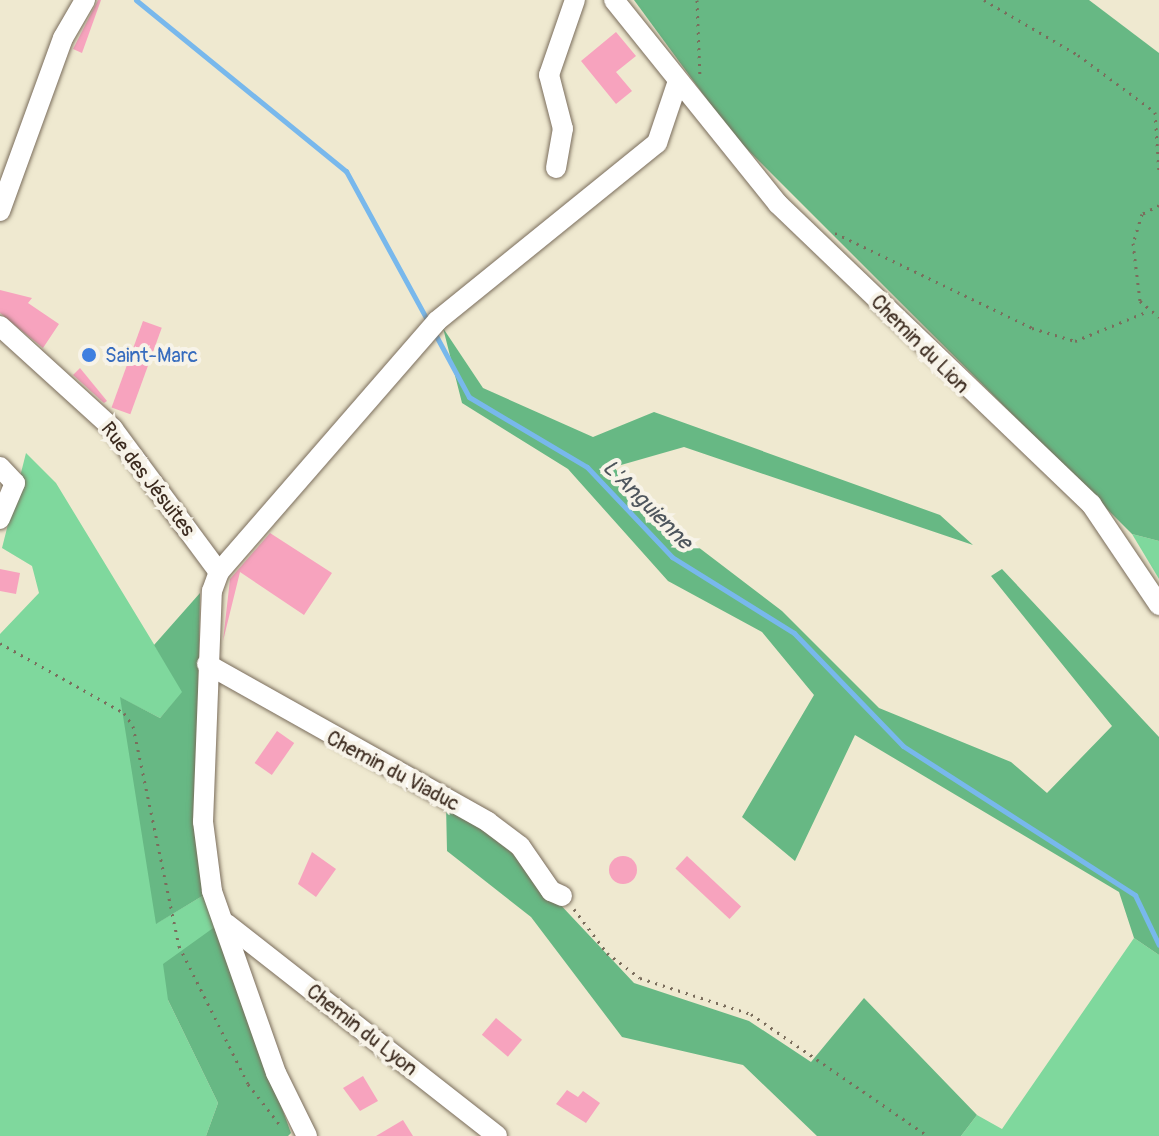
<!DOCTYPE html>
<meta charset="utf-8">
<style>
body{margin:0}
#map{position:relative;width:1159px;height:1136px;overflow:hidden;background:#efe9d0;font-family:Pangolin,sans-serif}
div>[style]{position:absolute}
.green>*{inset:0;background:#7fd89d}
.forest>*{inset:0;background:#67b884}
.stream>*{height:5px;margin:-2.5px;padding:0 2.5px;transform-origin:2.5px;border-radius:2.5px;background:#78b8ec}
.building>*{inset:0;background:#f7a3be;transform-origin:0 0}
.round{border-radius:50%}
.path>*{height:3px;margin-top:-1.5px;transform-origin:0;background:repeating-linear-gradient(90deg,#7a6d5c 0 2px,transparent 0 8px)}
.roads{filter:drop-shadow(0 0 2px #7a6d5c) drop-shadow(0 0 2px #7a6d5c)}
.minor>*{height:20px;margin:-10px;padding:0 10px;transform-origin:10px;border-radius:10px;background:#fff}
.dots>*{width:22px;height:22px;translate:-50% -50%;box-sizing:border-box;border:4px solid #f7f3e8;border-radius:50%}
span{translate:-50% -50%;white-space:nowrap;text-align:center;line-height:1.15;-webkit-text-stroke:8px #f7f3e8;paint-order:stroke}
.street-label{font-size:20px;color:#3b2a1e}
.shop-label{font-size:20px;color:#366cbe}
.left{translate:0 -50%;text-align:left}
.water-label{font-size:22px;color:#4d555c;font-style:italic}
</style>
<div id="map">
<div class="green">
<i style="clip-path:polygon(26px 453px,56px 483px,183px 692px,160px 718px,121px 698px,157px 923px,204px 895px,216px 926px,168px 1000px,218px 1103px,206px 1136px,0 1136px,0 634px,39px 593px,32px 566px,2px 548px)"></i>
<i style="clip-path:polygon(1132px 534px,1159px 541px,1159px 579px)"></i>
<i style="clip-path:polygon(1134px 938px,1159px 955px,1159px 1136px,961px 1136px,977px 1115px,1002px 1129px)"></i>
</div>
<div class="forest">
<i style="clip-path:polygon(634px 0,1089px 0,1159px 53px,1159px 541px,1132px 534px,733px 135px)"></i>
<i style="clip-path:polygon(443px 328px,483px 388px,593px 437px,654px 412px,940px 515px,973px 545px,684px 447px,614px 467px,643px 505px,782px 611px,879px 708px,1011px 762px,1047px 793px,1112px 726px,991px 576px,1002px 569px,1159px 737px,1159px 955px,1134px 938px,1119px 892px,855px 735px,795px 861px,742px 817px,814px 695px,762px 632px,668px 581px,568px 469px,462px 403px)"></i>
<i style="clip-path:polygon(200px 593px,196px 837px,204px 895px,156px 924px,120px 697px,160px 718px,182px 692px,154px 645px)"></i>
<i style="clip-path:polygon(446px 805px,492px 832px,634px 983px,749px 1021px,811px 1062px,864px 998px,977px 1115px,961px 1136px,817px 1136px,743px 1065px,622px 1037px,531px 917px,447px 851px)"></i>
<i style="clip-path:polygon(216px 926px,291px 1133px,288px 1136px,206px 1136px,218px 1103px,168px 1000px,163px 964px)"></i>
</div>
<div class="stream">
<i style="left:136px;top:0;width:271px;rotate:39.2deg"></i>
<i style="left:346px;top:171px;width:173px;rotate:61.4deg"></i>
<i style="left:434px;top:332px;width:74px;rotate:61.7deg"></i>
<i style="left:469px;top:397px;width:137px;rotate:30.7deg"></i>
<i style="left:587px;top:467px;width:124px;rotate:46.6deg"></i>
<i style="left:672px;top:557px;width:144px;rotate:31.9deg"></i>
<i style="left:794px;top:633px;width:157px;rotate:46deg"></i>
<i style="left:903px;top:746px;width:276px;rotate:32.7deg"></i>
<i style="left:1135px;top:895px;width:55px;rotate:64.4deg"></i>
</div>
<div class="building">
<i style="clip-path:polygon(101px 0,82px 53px,73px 49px,98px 0)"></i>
<i style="clip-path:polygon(616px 32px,636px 56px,616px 72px,632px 91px,616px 104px,581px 61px)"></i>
<i style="clip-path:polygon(0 290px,32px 298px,28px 303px,59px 324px,43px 348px,0 313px)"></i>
<i style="left:143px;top:321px;width:20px;height:92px;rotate:20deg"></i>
<i style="clip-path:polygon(80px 368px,107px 401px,104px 403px,73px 375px)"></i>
<i style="clip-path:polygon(270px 533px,332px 573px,304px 615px,240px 572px,223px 641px,230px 579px)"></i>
<i style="clip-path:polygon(0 569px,20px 573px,16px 594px,0 591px)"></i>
<i style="left:277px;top:731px;width:21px;height:39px;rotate:35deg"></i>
<i style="clip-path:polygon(312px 852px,336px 869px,316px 897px,298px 884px)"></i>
<i style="left:687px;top:856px;width:74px;height:17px;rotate:43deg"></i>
<i class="round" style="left:609px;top:856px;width:28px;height:28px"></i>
<i style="left:496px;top:1018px;width:34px;height:22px;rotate:40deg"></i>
<i style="clip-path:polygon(363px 1076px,378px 1101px,360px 1111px,343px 1088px)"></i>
<i style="clip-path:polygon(567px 1090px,578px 1097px,583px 1091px,600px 1103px,586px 1123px,556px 1104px)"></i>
<i style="clip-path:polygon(403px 1120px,413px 1136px,376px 1136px)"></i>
</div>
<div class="path">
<i style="left:697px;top:0;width:79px;rotate:87.8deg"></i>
<i style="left:984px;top:0;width:109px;rotate:30.3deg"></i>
<i style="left:1078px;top:55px;width:96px;rotate:36.5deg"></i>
<i style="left:1155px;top:112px;width:60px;rotate:86.2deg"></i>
<i style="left:1159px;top:205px;width:19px;rotate:152deg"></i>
<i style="left:1142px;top:214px;width:30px;rotate:107deg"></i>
<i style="left:1133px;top:243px;width:58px;rotate:83.1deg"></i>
<i style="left:1140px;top:301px;width:25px;rotate:40deg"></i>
<i style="left:835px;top:233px;width:219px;rotate:25.7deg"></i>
<i style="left:1032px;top:328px;width:45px;rotate:16.8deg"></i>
<i style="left:1075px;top:341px;width:77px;rotate:-22.2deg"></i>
<i style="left:0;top:643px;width:142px;rotate:29.4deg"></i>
<i style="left:124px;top:713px;width:16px;rotate:55deg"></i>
<i style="left:133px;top:726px;width:225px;rotate:78.2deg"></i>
<i style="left:179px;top:946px;width:154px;rotate:63.4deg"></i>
<i style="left:248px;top:1084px;width:52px;rotate:52deg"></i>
<i style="left:574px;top:909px;width:55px;rotate:53.1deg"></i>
<i style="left:607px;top:953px;width:41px;rotate:37.1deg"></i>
<i style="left:640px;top:978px;width:117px;rotate:18deg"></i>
<i style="left:751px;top:1014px;width:215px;rotate:34.6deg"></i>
</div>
<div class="roads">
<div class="minor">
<i style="left:614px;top:0;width:262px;rotate:51.2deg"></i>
<i style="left:778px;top:204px;width:434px;rotate:43.8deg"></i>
<i style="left:1091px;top:504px;width:122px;rotate:56deg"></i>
<i style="left:556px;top:168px;width:40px;rotate:-80deg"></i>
<i style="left:563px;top:129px;width:56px;rotate:-104.5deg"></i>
<i style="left:549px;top:75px;width:79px;rotate:-70.9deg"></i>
<i style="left:0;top:211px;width:184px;rotate:-70deg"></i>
<i style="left:63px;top:38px;width:44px;rotate:-59.9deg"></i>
<i style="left:0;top:326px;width:153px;rotate:42.3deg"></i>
<i style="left:113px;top:429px;width:178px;rotate:53.5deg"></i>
<i style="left:0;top:467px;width:22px;rotate:47deg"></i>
<i style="left:15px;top:483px;width:39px;rotate:113deg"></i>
<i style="left:207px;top:664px;width:322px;rotate:29.3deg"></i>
<i style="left:488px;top:822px;width:40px;rotate:37deg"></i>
<i style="left:520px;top:846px;width:55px;rotate:55.4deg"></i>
<i style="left:551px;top:891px;width:12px;rotate:24deg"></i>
<i style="left:227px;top:924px;width:343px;rotate:38.1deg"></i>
<i style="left:307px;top:1136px;width:70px;rotate:-116.2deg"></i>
<i style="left:276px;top:1073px;width:193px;rotate:-109.4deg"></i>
<i style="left:212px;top:891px;width:70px;rotate:-97.4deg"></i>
<i style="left:203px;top:822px;width:231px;rotate:-87.8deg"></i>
<i style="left:212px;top:591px;width:20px;rotate:-70deg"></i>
<i style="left:219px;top:572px;width:332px;rotate:-49deg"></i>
<i style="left:437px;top:321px;width:283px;rotate:-39deg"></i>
<i style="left:657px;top:143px;width:62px;rotate:-71.3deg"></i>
</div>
</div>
<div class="dots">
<i style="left:89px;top:355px;background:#3f7fe0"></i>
</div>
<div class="street-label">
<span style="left:920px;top:344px;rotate:45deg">Chemin du Lion</span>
<span style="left:148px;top:479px;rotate:52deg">Rue des Jésuites</span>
<span style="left:393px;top:771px;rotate:28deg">Chemin du Viaduc</span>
<span style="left:362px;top:1030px;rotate:38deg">Chemin du Lyon</span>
</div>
<div class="shop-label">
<span class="left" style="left:105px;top:355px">Saint-Marc</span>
</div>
<div class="water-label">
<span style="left:647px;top:505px;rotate:45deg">L'Anguienne</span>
</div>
</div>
